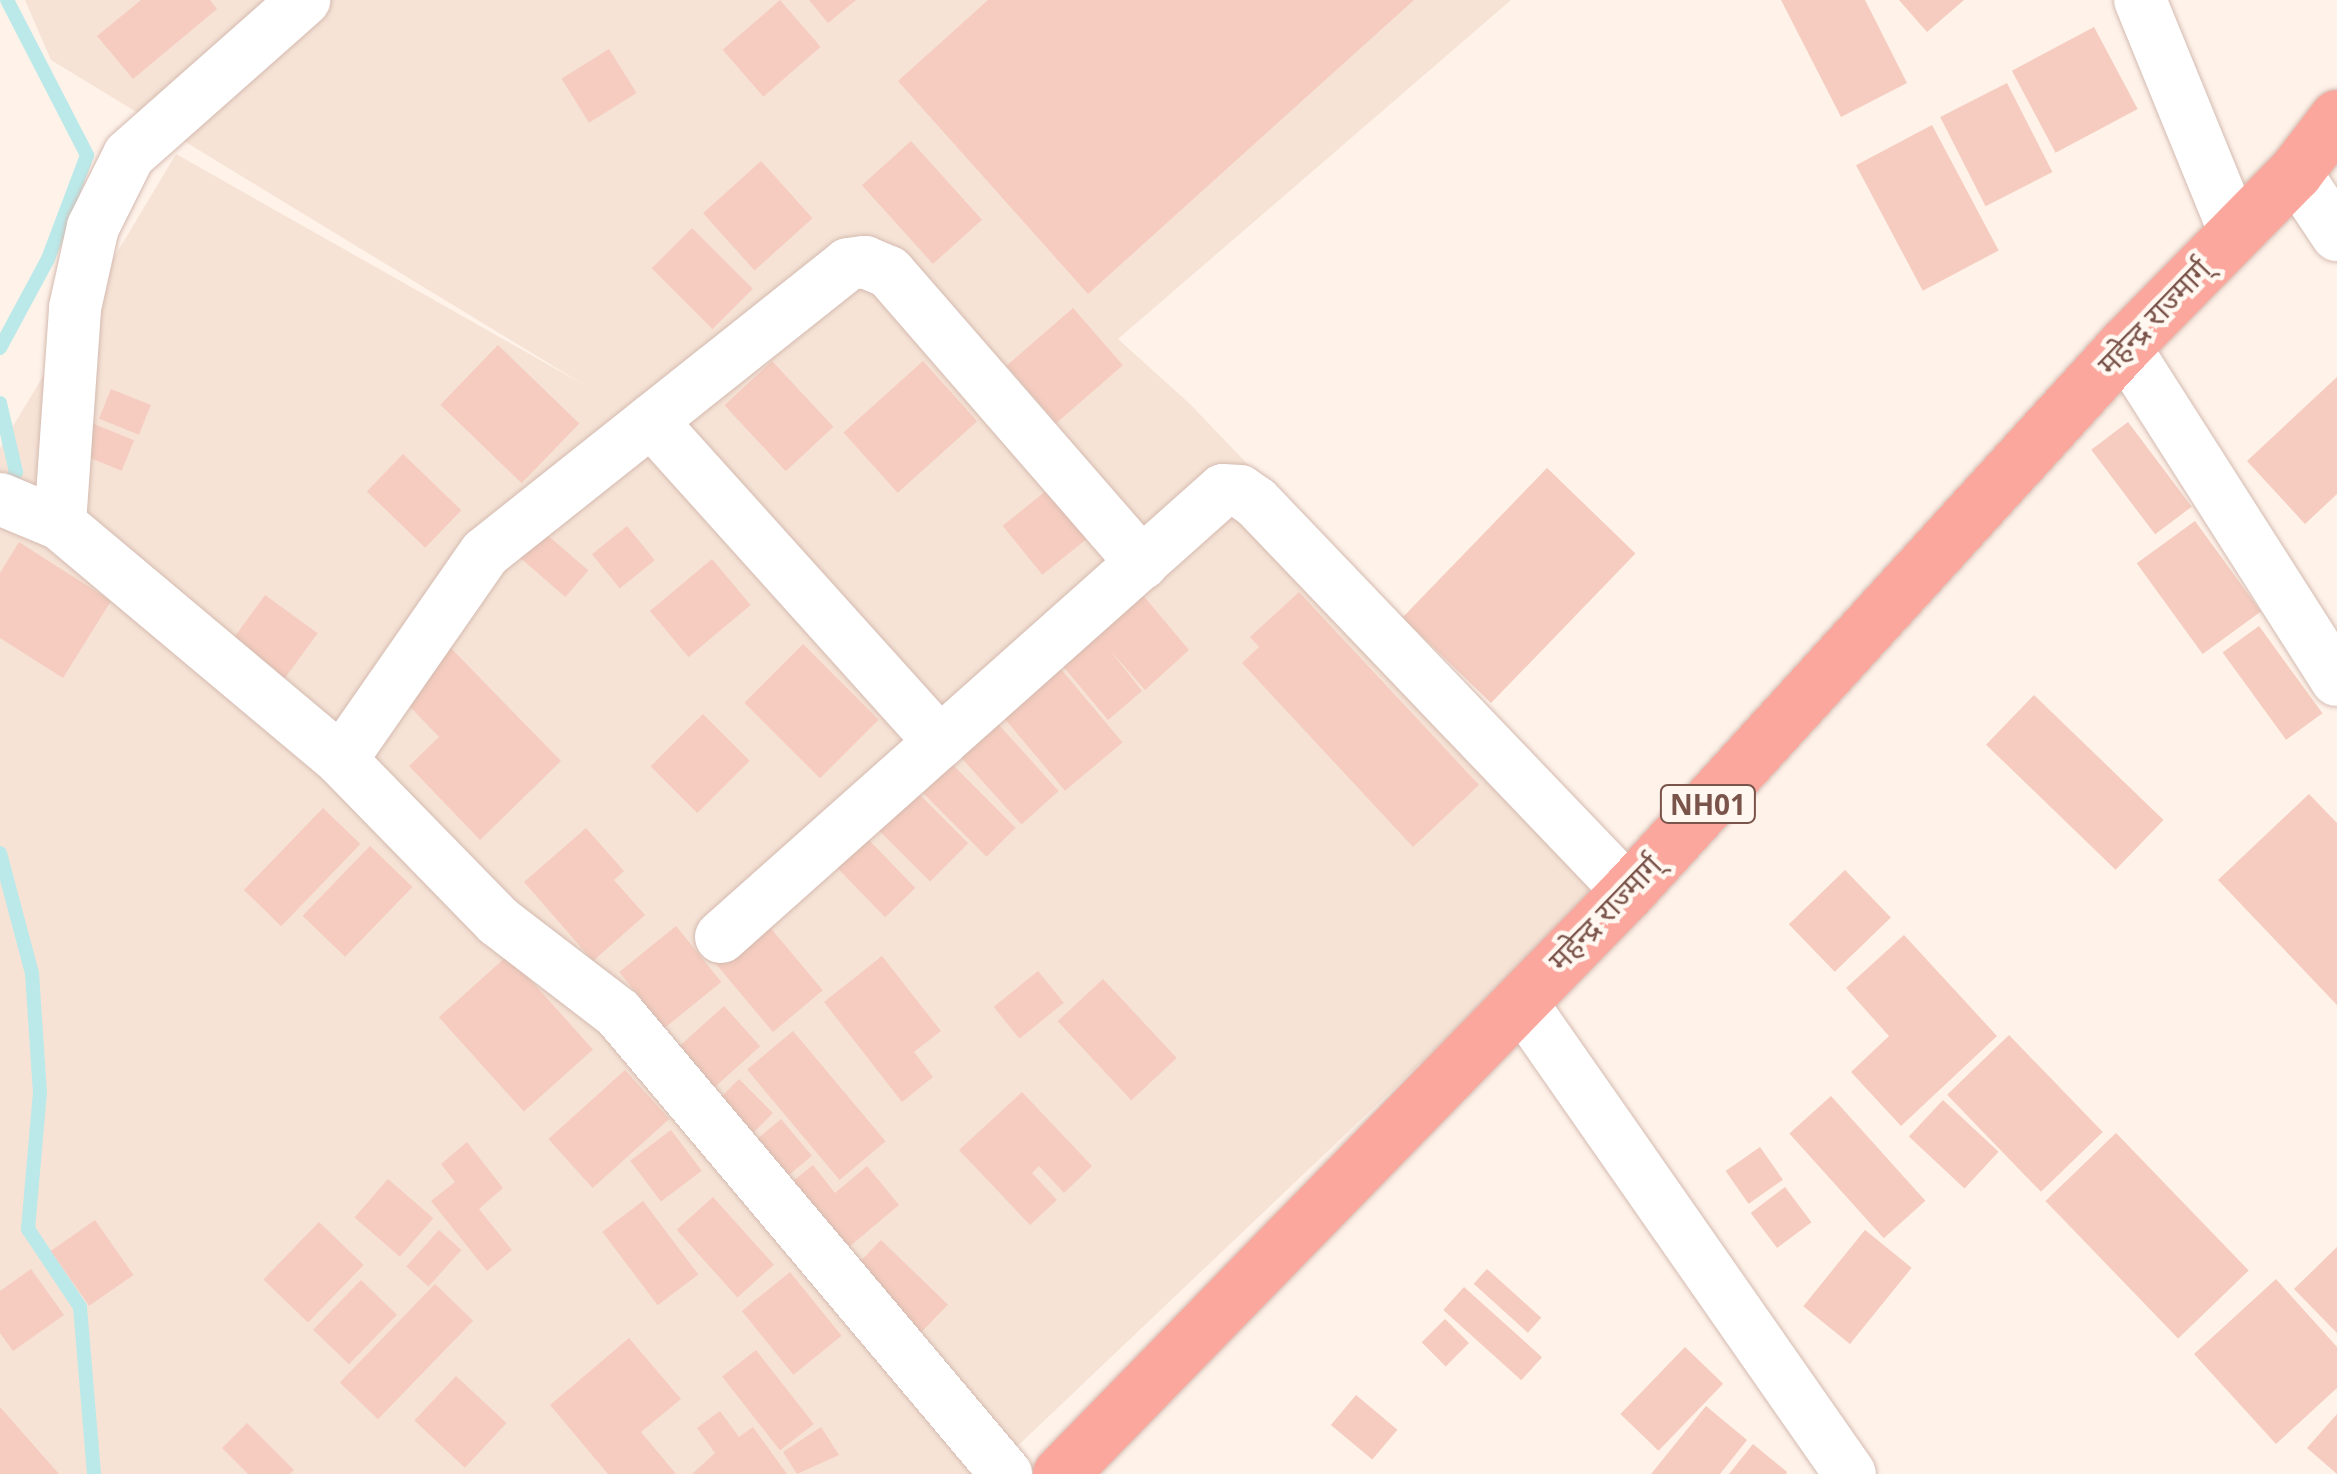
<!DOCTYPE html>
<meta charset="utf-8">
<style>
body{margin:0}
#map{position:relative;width:2337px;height:1474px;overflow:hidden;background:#fef2e9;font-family:"Open Sans","Noto Sans Devanagari",sans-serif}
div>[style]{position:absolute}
.residential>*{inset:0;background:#f6e3d6}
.stream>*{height:14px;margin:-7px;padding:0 7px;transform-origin:7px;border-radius:7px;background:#bbe9e9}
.building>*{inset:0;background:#f5ccbf;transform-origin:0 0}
.roads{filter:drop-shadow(0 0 2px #d4bab0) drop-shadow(0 0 2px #d4bab0)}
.street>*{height:52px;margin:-26px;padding:0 26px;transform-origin:26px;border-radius:26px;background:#fff}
.highway>*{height:55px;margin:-27.5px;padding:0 27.5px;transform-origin:27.5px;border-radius:27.5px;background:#fba79d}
span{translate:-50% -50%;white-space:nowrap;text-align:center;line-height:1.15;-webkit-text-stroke:9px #fff7f0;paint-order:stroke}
.shield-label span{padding:2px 8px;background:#fff7f0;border:2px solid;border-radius:8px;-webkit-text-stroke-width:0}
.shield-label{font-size:28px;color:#7a544a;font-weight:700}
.street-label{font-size:30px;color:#7a544a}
</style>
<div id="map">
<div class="residential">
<i style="clip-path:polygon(25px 0,1511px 0,1118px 339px,1190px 404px,1630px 864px,988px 1474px,0 1474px,0 448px,176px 154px,586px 386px,51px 60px)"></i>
</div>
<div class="stream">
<i style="left:0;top:348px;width:101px;rotate:-61.7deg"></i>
<i style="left:48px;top:259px;width:111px;rotate:-69.4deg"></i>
<i style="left:87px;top:155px;width:174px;rotate:-117.3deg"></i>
<i style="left:0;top:403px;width:71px;rotate:76.9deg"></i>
<i style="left:16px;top:472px;width:24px;rotate:118deg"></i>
<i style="left:0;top:853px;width:124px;rotate:75.1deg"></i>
<i style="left:32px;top:973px;width:119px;rotate:86.2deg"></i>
<i style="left:40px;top:1092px;width:138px;rotate:95deg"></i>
<i style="left:28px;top:1229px;width:94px;rotate:56.3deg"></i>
<i style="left:80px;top:1307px;width:168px;rotate:85.2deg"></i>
</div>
<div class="building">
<i style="clip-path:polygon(141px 0,210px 0,217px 9px,133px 79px,97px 36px)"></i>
<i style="left:780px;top:0;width:62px;height:76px;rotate:49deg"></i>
<i style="clip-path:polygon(809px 0,856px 0,828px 23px)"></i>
<i style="clip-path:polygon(988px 0,1414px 0,1088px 294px,898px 81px)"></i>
<i style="clip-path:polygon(1781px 0,1865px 0,1907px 83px,1841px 117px)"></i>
<i style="clip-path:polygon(1899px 0,1964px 0,1927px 32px)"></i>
<i style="left:2094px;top:27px;width:93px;height:93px;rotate:62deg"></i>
<i style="left:609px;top:49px;width:52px;height:56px;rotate:58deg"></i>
<i style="left:2007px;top:83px;width:100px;height:75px;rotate:63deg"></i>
<i style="left:1932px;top:125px;width:142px;height:86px;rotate:62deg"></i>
<i style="left:911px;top:141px;width:106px;height:66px;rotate:48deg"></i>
<i style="left:761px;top:161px;width:77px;height:78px;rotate:48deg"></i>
<i style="left:692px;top:228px;width:86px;height:57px;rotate:45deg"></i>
<i style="left:1073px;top:308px;width:76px;height:88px;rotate:49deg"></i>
<i style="left:498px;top:345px;width:113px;height:83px;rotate:44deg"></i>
<i style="left:772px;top:361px;width:90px;height:65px;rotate:47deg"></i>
<i style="left:923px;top:361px;width:81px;height:107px;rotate:48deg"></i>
<i style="clip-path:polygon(2337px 377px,2337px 494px,2305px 524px,2247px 461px)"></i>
<i style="left:111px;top:389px;width:43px;height:32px;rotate:22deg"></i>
<i style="left:84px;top:420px;width:54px;height:33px;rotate:22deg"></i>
<i style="left:2128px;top:422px;width:106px;height:46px;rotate:53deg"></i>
<i style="left:403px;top:454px;width:81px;height:52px;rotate:44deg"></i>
<i style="left:1547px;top:468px;width:123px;height:208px;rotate:44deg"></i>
<i style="left:1047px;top:490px;width:63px;height:57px;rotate:51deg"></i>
<i style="left:2195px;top:521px;width:112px;height:72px;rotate:54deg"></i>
<i style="left:537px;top:526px;width:68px;height:35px;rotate:41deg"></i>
<i style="left:627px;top:526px;width:44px;height:45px;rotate:51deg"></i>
<i style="clip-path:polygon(19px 542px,111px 601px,63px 678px,0 638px,0 573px)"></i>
<i style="left:712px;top:559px;width:60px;height:81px;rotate:50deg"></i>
<i style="clip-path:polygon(1299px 592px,1479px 785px,1413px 847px,1242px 663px,1259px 647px,1250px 637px)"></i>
<i style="clip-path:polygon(1141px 593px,1189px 650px,1145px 690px,1109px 649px,1142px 691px,1108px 720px,1057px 659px)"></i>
<i style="left:265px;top:595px;width:65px;height:61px;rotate:36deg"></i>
<i style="left:2259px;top:626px;width:108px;height:45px;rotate:54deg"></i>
<i style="clip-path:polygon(444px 641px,561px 761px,480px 840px,409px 766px,439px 737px,394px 690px)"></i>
<i style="left:803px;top:644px;width:107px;height:83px;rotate:45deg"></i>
<i style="left:1055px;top:662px;width:105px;height:75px;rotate:50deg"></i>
<i style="left:2034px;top:695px;width:180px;height:69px;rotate:44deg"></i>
<i style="left:703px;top:714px;width:66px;height:74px;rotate:45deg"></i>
<i style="left:991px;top:716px;width:101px;height:50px;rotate:48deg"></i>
<i style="left:952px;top:764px;width:90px;height:41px;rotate:45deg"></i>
<i style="left:911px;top:786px;width:81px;height:54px;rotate:45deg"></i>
<i style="clip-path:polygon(2309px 794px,2337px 823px,2337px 1005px,2218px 880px)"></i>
<i style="left:323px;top:808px;width:52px;height:114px;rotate:44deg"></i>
<i style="clip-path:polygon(586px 828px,624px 871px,614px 880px,645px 915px,593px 961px,524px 882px)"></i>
<i style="left:866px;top:837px;width:71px;height:42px;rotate:46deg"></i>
<i style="left:370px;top:846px;width:59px;height:97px;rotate:44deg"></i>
<i style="left:1845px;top:870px;width:66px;height:78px;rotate:46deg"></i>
<i style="left:763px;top:919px;width:93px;height:65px;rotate:50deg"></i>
<i style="left:676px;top:926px;width:72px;height:73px;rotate:51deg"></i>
<i style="clip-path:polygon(1904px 935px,1997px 1036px,1901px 1126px,1851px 1072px,1889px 1036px,1846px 988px)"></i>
<i style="left:508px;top:955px;width:127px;height:93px;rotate:48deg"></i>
<i style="clip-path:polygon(882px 956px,941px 1031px,914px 1052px,933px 1077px,902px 1102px,824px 1002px)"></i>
<i style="left:1038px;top:971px;width:41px;height:57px;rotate:51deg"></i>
<i style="left:1103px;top:979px;width:108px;height:62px;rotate:47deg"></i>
<i style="left:724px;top:1006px;width:54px;height:73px;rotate:48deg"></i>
<i style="left:793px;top:1031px;width:144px;height:60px;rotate:50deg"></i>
<i style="left:2009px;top:1035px;width:135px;height:86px;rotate:46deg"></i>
<i style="left:625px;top:1070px;width:66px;height:103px;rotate:48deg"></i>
<i style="left:739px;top:1079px;width:48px;height:36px;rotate:45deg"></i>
<i style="clip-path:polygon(1022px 1092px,1092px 1166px,1064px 1193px,1039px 1166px,1032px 1173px,1057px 1200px,1030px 1225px,959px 1150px)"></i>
<i style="left:1831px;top:1096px;width:141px;height:56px;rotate:48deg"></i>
<i style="left:1943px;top:1100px;width:76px;height:50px;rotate:43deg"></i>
<i style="left:781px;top:1119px;width:48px;height:50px;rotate:50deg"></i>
<i style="left:671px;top:1130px;width:51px;height:51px;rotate:53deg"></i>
<i style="left:2116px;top:1133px;width:191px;height:98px;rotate:46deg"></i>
<i style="clip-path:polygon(467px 1142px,503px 1188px,479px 1209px,512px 1250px,487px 1271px,431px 1201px,455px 1182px,441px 1164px)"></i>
<i style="left:1760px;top:1147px;width:40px;height:42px;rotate:55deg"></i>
<i style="clip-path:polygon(813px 1165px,835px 1193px,867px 1166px,899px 1205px,837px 1257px,782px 1190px)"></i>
<i style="left:388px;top:1179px;width:60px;height:51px;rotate:41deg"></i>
<i style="left:1785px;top:1187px;width:44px;height:43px;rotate:53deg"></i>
<i style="left:713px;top:1197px;width:91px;height:49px;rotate:48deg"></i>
<i style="left:643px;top:1201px;width:92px;height:51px;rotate:53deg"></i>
<i style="left:95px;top:1220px;width:67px;height:54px;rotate:55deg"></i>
<i style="left:319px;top:1222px;width:62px;height:80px;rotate:44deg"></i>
<i style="left:439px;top:1230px;width:30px;height:49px;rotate:42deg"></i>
<i style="left:1865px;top:1230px;width:60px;height:98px;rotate:39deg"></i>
<i style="left:881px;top:1240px;width:93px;height:47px;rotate:44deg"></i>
<i style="clip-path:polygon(2337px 1247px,2337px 1333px,2294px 1289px)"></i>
<i style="clip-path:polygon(31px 1269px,64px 1315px,13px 1351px,0 1333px,0 1291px)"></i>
<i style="left:1487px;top:1269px;width:73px;height:20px;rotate:42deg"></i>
<i style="left:790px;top:1272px;width:82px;height:62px;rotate:51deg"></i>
<i style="clip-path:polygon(2276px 1279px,2337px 1347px,2337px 1388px,2276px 1444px,2194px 1354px)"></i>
<i style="left:361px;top:1280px;width:50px;height:69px;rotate:44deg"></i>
<i style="left:435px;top:1284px;width:53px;height:137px;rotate:44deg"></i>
<i style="left:1464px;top:1287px;width:105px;height:31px;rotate:42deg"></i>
<i style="left:1445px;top:1319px;width:34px;height:33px;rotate:45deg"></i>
<i style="clip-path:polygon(629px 1338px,681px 1399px,641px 1432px,676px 1474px,608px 1474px,550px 1405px)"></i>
<i style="left:1685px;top:1347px;width:53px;height:93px;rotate:44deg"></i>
<i style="left:756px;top:1350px;width:94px;height:43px;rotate:52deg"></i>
<i style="left:456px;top:1376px;width:69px;height:61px;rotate:43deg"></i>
<i style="left:1356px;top:1395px;width:54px;height:39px;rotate:40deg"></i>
<i style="clip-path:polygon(1706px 1406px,1747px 1440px,1720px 1474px,1651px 1474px)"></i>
<i style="clip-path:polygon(0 1407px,59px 1474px,0 1474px)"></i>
<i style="clip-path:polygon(720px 1411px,739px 1437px,753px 1427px,787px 1474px,692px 1474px,715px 1453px,697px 1428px)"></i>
<i style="clip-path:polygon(2337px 1414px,2337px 1474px,2307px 1448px)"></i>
<i style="clip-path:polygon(247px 1423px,294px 1470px,290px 1474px,248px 1474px,222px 1448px)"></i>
<i style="clip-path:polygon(821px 1427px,839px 1455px,797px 1474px,783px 1452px)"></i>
<i style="clip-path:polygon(1753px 1444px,1787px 1472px,1786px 1474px,1729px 1474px)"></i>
</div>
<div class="roads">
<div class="street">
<i style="left:2140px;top:0;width:252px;rotate:67.8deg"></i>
<i style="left:2295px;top:172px;width:76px;rotate:56.3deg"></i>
<i style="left:2124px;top:346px;width:396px;rotate:57.5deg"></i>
<i style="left:651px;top:421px;width:432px;rotate:48deg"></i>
<i style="left:0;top:499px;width:65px;rotate:22.6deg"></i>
<i style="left:60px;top:524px;width:367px;rotate:40deg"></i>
<i style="left:341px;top:760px;width:225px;rotate:45.7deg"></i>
<i style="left:498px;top:921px;width:151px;rotate:37.5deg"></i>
<i style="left:618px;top:1013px;width:603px;rotate:49.91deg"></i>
<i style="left:60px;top:524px;width:217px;rotate:-86deg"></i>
<i style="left:75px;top:308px;width:83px;rotate:-77.5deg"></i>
<i style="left:93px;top:227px;width:80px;rotate:-63.4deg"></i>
<i style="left:129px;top:155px;width:234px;rotate:-41.5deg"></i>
<i style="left:341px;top:760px;width:252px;rotate:-55.2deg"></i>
<i style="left:485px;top:553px;width:464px;rotate:-38.5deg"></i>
<i style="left:848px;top:264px;width:17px;rotate:-7deg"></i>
<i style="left:865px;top:262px;width:26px;rotate:23deg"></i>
<i style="left:889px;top:272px;width:386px;rotate:49deg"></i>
<i style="left:721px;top:937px;width:672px;rotate:-41.68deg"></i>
<i style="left:1223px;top:490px;width:17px;rotate:3deg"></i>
<i style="left:1240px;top:491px;width:19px;rotate:35deg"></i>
<i style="left:1256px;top:502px;width:538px;rotate:46.28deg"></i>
<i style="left:1521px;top:1002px;width:575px;rotate:55.12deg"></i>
</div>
<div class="highway">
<i style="left:1060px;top:1474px;width:814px;rotate:-45.75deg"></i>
<i style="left:1628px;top:891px;width:737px;rotate:-47.69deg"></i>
<i style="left:2124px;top:346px;width:244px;rotate:-45.5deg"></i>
<i style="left:2295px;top:172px;width:69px;rotate:-52.6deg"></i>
</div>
</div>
<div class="shield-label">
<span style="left:1708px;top:804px">NH01</span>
</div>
<div class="street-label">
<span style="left:2154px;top:317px;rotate:-46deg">महेन्द्र राज्मार्ग्</span>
<span style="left:1605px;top:913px;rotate:-46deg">महेन्द्र राज्मार्ग्</span>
</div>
</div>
